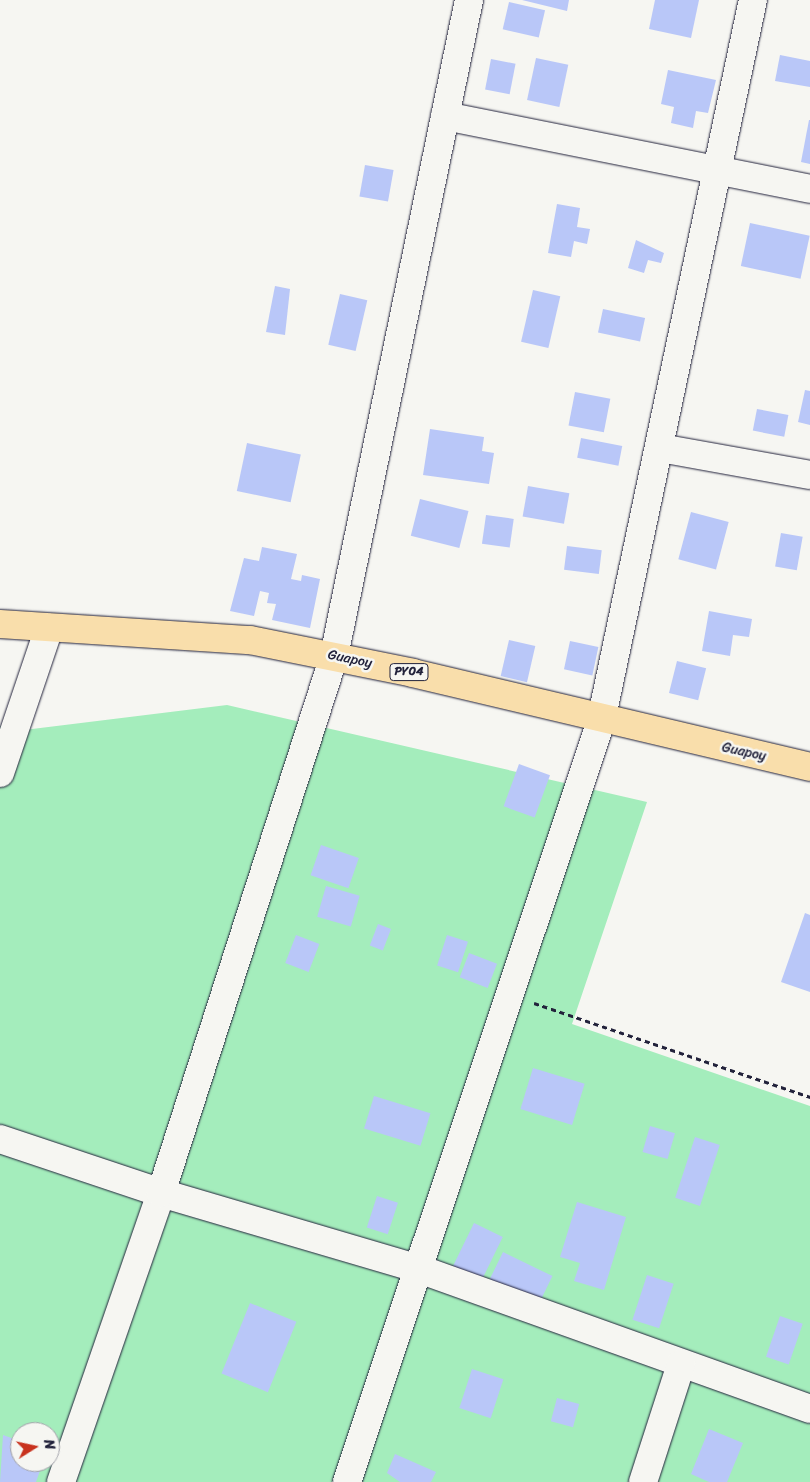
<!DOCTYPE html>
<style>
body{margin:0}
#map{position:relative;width:810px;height:1482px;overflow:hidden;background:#f6f6f2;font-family:Sriracha,sans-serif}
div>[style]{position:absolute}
.green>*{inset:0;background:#a4edbc}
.building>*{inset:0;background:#b9c7f8;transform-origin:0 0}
.path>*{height:3px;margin-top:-1.5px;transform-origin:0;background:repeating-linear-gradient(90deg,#22223b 0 5px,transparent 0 9px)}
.roads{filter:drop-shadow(0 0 1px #22223b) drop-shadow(0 0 1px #22223b)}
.street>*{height:28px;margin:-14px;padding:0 14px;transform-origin:14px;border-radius:14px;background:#f6f6f2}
.primary>*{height:28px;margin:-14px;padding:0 14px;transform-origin:14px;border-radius:14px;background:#f9deab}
span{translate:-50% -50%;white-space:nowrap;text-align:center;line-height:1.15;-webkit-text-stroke:5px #f6f6f2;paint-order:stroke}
.shield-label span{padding:1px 4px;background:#f6f6f2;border:1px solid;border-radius:4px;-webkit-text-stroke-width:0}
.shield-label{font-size:12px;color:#22223b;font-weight:700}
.street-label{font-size:14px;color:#22223b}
.north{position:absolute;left:10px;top:1422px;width:50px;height:50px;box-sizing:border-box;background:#f6f6f2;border:1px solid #a1a1a9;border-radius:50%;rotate:80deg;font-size:14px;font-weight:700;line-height:20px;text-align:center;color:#22223b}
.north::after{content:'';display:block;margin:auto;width:18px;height:22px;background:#c8321e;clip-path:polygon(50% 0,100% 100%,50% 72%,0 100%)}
</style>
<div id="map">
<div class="green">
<i style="clip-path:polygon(evenodd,227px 705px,647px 802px,572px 1024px,810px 1106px,810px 1482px,0 1482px,0 726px,24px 730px,227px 705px,20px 1432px,50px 1432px,50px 1462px,20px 1462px,20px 1432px)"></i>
</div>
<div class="building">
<i style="clip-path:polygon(522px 0,569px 0,567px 11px)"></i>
<i style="clip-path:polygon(655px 0,699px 0,691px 38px,649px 29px)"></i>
<i style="left:509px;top:2px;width:37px;height:28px;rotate:13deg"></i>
<i style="clip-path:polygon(780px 55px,810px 61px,810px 87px,775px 81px)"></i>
<i style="left:536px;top:58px;width:33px;height:43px;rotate:12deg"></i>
<i style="left:491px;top:59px;width:25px;height:31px;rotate:11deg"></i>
<i style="clip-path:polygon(668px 70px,716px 80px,708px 113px,696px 111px,693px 128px,671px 123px,674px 107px,661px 104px)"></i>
<i style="clip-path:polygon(809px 120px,810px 120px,810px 164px,801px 162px)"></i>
<i style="left:365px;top:165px;width:29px;height:32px;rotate:10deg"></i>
<i style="clip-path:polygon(557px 204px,580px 208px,577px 227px,590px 229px,587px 244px,574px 241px,571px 257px,548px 253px)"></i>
<i style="left:750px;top:223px;width:61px;height:44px;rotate:12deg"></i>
<i style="clip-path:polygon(636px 240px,664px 253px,661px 263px,648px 260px,644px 273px,628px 268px)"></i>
<i style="clip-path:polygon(275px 286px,290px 289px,285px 335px,266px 332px)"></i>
<i style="left:533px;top:290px;width:28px;height:53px;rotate:13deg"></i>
<i style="left:340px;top:294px;width:28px;height:52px;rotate:13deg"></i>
<i style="left:603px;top:309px;width:43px;height:24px;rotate:12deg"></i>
<i style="clip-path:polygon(805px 390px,810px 391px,810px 425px,798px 422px)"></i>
<i style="left:575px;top:392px;width:36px;height:34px;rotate:11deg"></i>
<i style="left:757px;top:409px;width:32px;height:22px;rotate:11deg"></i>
<i style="clip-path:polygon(430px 429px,484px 437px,482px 451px,494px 453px,489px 484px,423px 475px)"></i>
<i style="left:581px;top:438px;width:42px;height:20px;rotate:11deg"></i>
<i style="left:247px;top:443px;width:55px;height:49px;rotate:12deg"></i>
<i style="left:528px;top:486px;width:42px;height:31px;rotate:10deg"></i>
<i style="left:420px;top:499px;width:50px;height:38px;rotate:14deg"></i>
<i style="left:691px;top:512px;width:39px;height:49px;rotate:15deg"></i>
<i style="left:486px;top:515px;width:28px;height:29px;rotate:8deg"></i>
<i style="left:781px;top:533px;width:22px;height:34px;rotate:10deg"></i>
<i style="left:567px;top:546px;width:35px;height:24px;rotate:7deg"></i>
<i style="clip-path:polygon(262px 547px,297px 554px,291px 579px,301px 581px,302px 575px,320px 579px,310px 628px,272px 620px,276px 604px,267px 603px,269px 593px,260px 591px,254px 616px,230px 611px,244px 558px,259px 561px)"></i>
<i style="clip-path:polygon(709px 611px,752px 619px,749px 637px,733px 635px,730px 656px,702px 651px)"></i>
<i style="left:509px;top:640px;width:27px;height:37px;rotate:13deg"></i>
<i style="left:570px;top:641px;width:29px;height:29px;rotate:12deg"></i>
<i style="left:677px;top:661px;width:30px;height:33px;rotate:14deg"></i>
<i style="left:519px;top:764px;width:33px;height:45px;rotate:20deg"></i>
<i style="left:321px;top:845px;width:40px;height:32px;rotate:19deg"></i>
<i style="left:326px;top:886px;width:35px;height:32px;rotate:16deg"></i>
<i style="clip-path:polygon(805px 913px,810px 915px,810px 992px,781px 982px)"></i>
<i style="left:378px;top:924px;width:14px;height:23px;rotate:21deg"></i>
<i style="left:296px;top:935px;width:25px;height:30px;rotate:21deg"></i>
<i style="left:447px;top:935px;width:22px;height:32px;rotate:18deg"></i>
<i style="left:469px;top:953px;width:30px;height:26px;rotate:21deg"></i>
<i style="left:533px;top:1068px;width:54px;height:43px;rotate:17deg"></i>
<i style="left:374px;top:1096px;width:59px;height:34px;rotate:17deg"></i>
<i style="left:650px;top:1126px;width:26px;height:27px;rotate:16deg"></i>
<i style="left:695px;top:1137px;width:26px;height:64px;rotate:18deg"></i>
<i style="left:377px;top:1196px;width:22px;height:33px;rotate:18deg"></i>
<i style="clip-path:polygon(577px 1202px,626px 1217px,604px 1290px,574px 1281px,580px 1263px,560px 1257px)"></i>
<i style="left:474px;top:1223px;width:32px;height:56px;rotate:26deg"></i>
<i style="left:503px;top:1252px;width:55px;height:32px;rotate:26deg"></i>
<i style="left:647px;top:1275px;width:28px;height:47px;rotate:18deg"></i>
<i style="left:250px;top:1303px;width:50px;height:76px;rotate:22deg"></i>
<i style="left:780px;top:1316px;width:24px;height:43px;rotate:19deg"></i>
<i style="left:472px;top:1369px;width:33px;height:41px;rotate:18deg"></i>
<i style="left:557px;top:1398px;width:23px;height:24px;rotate:15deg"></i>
<i style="clip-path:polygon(709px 1429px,743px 1443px,727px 1482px,709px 1482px,691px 1474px)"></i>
<i style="clip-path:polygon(3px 1435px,20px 1441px,20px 1462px,43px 1462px,36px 1482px,0 1482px)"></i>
<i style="clip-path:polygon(395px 1454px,436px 1472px,431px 1482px,400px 1482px,387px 1473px)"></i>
</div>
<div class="path">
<i style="left:534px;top:1003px;width:292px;rotate:18.8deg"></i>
</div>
<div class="roads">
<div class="street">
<i style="left:445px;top:116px;width:372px;rotate:11.3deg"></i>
<i style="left:660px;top:448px;width:152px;rotate:10.2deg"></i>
<i style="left:0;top:773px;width:153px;rotate:-71.3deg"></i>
<i style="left:0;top:1139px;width:170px;rotate:18.5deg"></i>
<i style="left:161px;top:1193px;width:269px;rotate:16.4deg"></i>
<i style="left:419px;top:1269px;width:415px;rotate:19.7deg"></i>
<i style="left:61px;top:1482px;width:306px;rotate:-70.9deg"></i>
<i style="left:161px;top:1193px;width:564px;rotate:-72.14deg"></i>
<i style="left:334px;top:656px;width:670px;rotate:-78.37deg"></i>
<i style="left:347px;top:1482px;width:802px;rotate:-71.54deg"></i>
<i style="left:601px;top:721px;width:737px;rotate:-78.1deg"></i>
<i style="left:643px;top:1482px;width:124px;rotate:-72.1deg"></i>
</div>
<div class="primary">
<i style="left:0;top:624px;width:251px;rotate:3.7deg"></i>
<i style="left:250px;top:640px;width:166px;rotate:11.4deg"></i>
<i style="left:413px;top:673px;width:408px;rotate:13.3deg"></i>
</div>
</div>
<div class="shield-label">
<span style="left:409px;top:672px">PY04</span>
</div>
<div class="street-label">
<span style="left:350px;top:659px;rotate:12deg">Guapoy</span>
<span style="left:744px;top:752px;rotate:12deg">Guapoy</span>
</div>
<div class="north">N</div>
</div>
